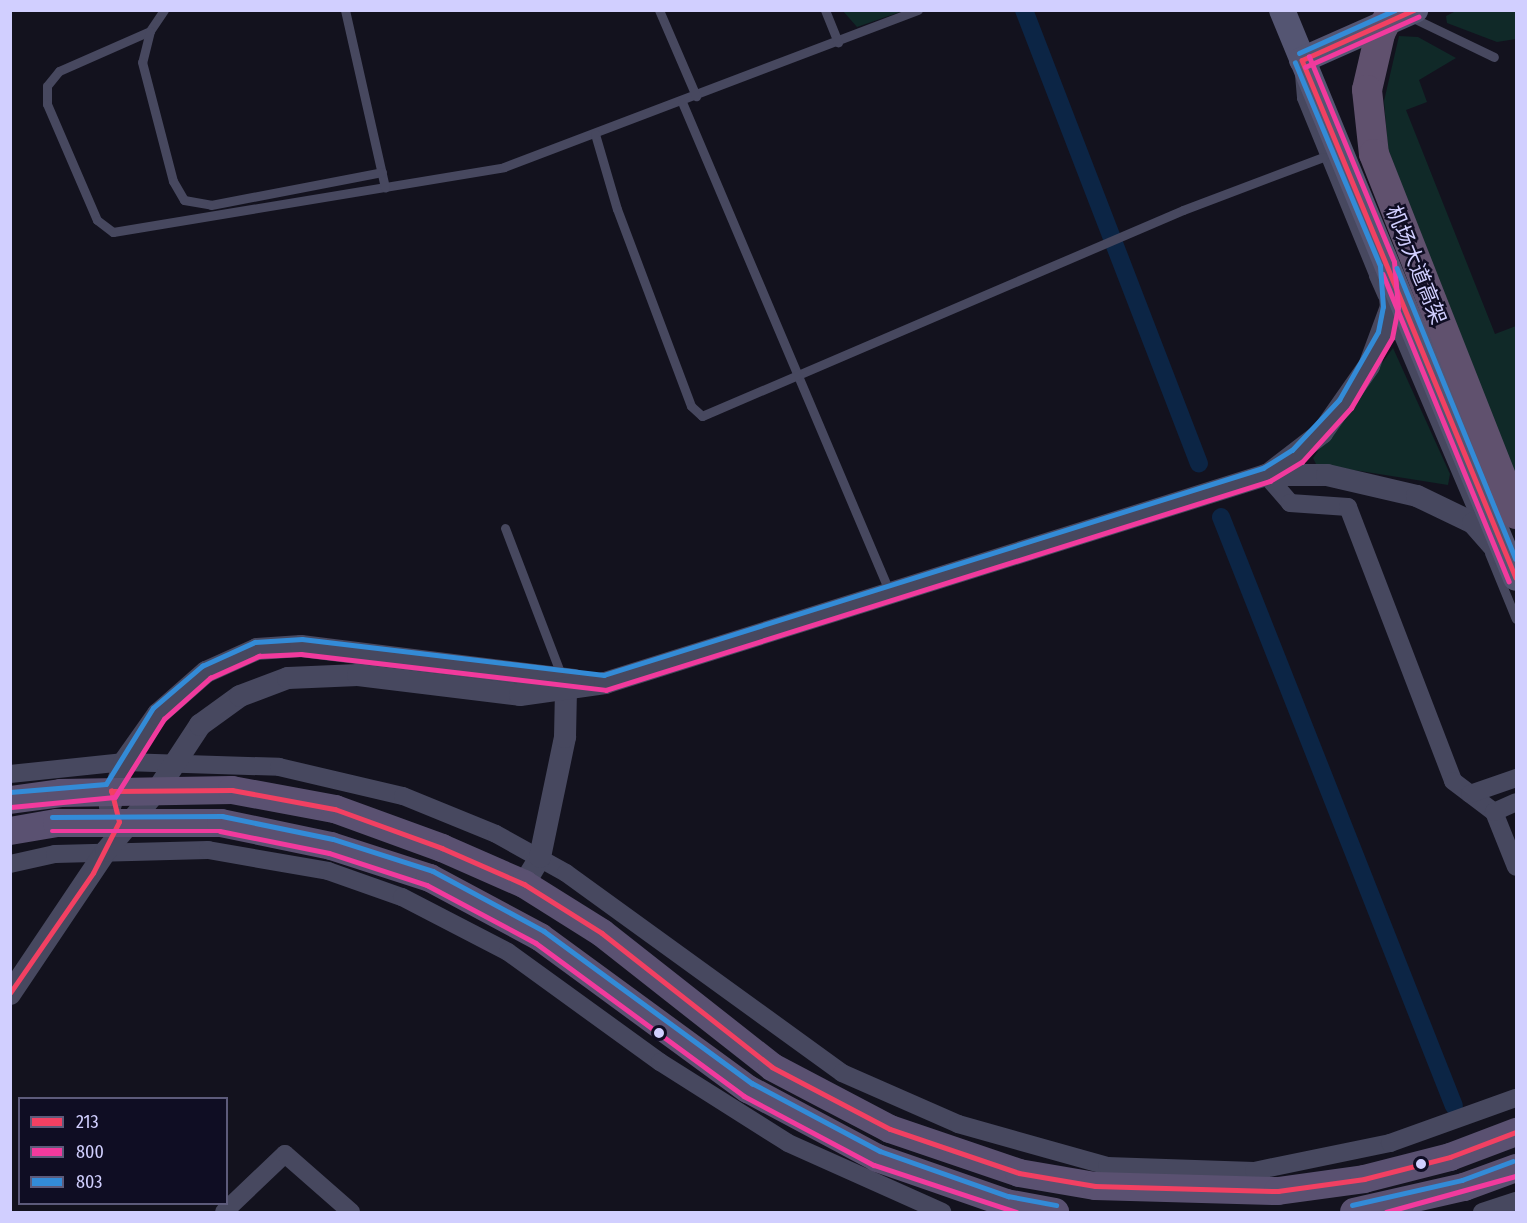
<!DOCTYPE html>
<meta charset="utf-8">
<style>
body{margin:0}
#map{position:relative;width:1527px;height:1223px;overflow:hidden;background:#13121e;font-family:"Fira Sans Condensed","Noto Sans SC",sans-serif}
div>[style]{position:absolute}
.green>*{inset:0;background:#102928}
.canal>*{height:18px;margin:-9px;padding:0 9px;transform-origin:9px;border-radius:9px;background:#0c2545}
.service>*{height:9px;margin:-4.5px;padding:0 4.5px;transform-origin:4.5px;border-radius:4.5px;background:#47485f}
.minor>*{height:18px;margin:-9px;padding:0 9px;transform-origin:9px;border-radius:9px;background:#47485f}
.tertiary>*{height:22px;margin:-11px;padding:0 11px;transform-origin:11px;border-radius:11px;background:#47485f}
.secondary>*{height:26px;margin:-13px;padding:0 13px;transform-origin:13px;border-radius:13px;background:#545572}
.primary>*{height:28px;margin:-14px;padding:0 14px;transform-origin:14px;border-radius:14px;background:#5a5171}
.trunk-bridge>*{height:30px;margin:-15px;padding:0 15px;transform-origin:15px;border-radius:15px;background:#60516e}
.bus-1>*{height:4.5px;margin:-2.25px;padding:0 2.25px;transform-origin:2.25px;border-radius:2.25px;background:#f24062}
.bus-2>*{height:4.5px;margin:-2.25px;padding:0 2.25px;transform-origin:2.25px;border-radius:2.25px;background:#f13a9d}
.bus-3>*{height:4.5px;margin:-2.25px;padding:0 2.25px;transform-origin:2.25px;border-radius:2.25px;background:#338bd7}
.dots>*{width:16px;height:16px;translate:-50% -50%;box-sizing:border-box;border:3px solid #0f0d23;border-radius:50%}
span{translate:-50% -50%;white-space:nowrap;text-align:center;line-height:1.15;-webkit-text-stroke:5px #0f0d23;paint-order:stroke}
.street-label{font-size:21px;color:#d1cfff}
.frame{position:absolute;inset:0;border:12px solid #d1cfff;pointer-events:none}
.legend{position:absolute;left:18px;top:1097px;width:210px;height:108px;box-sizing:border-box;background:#0f0d23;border:2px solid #5d5b7b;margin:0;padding:8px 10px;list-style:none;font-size:18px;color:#d1cfff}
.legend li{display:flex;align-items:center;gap:12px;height:30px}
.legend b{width:30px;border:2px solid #5d5b7b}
</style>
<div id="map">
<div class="green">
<i style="clip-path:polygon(843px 11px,843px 10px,903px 11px,857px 27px)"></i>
<i style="clip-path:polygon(1456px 11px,1516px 11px,1516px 39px,1497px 42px,1447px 23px,1446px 16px)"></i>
<i style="clip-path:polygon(1399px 36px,1418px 37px,1456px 58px,1419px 80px,1427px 102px,1406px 110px,1495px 334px,1516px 326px,1516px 487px,1388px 149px,1384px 101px)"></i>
<i style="clip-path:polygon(1393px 348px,1450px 474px,1448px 485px,1316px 464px,1313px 458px)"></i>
</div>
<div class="canal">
<i style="left:1024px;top:10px;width:486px;rotate:68.9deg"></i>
<i style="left:1221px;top:517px;width:633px;rotate:68.42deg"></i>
</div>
<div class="service">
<i style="left:164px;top:10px;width:25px;rotate:124deg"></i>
<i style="left:150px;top:31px;width:99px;rotate:156.3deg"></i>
<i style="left:59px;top:71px;width:19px;rotate:129deg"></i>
<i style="left:47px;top:86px;width:18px;rotate:90deg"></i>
<i style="left:47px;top:104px;width:126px;rotate:66.7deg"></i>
<i style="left:97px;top:220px;width:20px;rotate:37deg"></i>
<i style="left:113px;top:232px;width:396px;rotate:-9.4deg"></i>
<i style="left:504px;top:167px;width:443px;rotate:-20.8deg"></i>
<i style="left:345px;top:10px;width:182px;rotate:77.3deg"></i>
<i style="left:659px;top:10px;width:94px;rotate:66.7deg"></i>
<i style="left:825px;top:10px;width:35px;rotate:68deg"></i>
<i style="left:1411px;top:17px;width:92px;rotate:25.7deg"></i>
<i style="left:150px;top:31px;width:32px;rotate:104deg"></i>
<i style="left:142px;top:62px;width:123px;rotate:75.4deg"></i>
<i style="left:173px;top:181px;width:22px;rotate:60deg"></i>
<i style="left:184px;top:200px;width:27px;rotate:10deg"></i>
<i style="left:211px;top:205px;width:174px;rotate:-10.9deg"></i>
<i style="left:1299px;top:74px;width:24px;rotate:85deg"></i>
<i style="left:1301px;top:98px;width:196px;rotate:67.8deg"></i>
<i style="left:682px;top:102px;width:533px;rotate:67.04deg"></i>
<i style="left:595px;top:134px;width:78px;rotate:73.7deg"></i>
<i style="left:617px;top:209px;width:210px;rotate:69.4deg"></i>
<i style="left:691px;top:406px;width:15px;rotate:42deg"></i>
<i style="left:702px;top:416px;width:523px;rotate:-23.18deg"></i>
<i style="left:1183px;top:210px;width:150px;rotate:-20.7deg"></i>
<i style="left:1373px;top:276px;width:22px;rotate:66deg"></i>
<i style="left:1390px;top:317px;width:220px;rotate:67deg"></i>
<i style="left:505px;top:528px;width:160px;rotate:69.1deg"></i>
<i style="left:1489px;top:553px;width:71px;rotate:67.8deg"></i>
</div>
<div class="minor">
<i style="left:1266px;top:475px;width:37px;rotate:49deg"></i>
<i style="left:1290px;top:503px;width:58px;rotate:3.9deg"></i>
<i style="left:1348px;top:507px;width:293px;rotate:69deg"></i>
<i style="left:1453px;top:781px;width:51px;rotate:37.1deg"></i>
<i style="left:1494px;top:812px;width:59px;rotate:68.2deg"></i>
<i style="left:10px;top:774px;width:115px;rotate:-6deg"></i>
<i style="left:124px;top:762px;width:155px;rotate:1.8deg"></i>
<i style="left:279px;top:767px;width:127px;rotate:13.2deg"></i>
<i style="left:403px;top:796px;width:100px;rotate:22.2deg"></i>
<i style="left:496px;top:834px;width:80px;rotate:29.1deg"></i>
<i style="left:566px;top:873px;width:341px;rotate:35.9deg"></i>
<i style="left:842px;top:1073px;width:127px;rotate:23.7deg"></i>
<i style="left:958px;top:1124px;width:155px;rotate:15.7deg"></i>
<i style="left:1107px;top:1166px;width:147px;rotate:1.9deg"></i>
<i style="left:1254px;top:1171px;width:139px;rotate:-11.6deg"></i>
<i style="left:1390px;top:1143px;width:134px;rotate:-19.7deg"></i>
<i style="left:1470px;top:794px;width:49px;rotate:-19.2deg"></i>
<i style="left:1494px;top:812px;width:24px;rotate:-24deg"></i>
<i style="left:10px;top:864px;width:46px;rotate:-12.5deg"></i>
<i style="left:55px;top:854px;width:153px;rotate:-1.5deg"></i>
<i style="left:208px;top:850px;width:122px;rotate:9.9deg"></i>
<i style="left:328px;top:871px;width:78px;rotate:19.4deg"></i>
<i style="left:402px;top:897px;width:119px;rotate:27.4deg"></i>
<i style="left:508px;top:952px;width:188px;rotate:35.9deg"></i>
<i style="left:660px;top:1062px;width:151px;rotate:32.3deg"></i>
<i style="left:788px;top:1143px;width:169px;rotate:24.1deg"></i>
<i style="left:224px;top:1212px;width:84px;rotate:-43.6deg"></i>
<i style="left:285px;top:1154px;width:88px;rotate:41.3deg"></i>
<i style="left:1482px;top:1212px;width:36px;rotate:-18deg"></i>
</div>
<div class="tertiary">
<i style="left:1270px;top:473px;width:66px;rotate:-37.6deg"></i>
<i style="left:1322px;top:433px;width:82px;rotate:-55deg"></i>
<i style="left:1369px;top:366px;width:63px;rotate:-69.6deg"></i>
<i style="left:1391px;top:307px;width:28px;rotate:-96deg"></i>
<i style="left:110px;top:807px;width:47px;rotate:-72.7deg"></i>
<i style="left:124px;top:762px;width:59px;rotate:-54.7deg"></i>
<i style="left:158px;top:714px;width:64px;rotate:-41.2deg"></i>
<i style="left:206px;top:672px;width:56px;rotate:-24.3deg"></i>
<i style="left:257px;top:649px;width:44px;rotate:-3.9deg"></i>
<i style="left:301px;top:646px;width:275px;rotate:7.1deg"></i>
<i style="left:524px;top:884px;width:31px;rotate:-59deg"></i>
<i style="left:540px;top:857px;width:123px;rotate:-78.2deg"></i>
<i style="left:565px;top:737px;width:47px;rotate:-88.8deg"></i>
<i style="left:10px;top:994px;width:172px;rotate:-56.1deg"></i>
<i style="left:106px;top:851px;width:81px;rotate:-50deg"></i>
<i style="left:158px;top:789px;width:77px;rotate:-56.7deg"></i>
<i style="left:200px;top:725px;width:49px;rotate:-35.9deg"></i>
<i style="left:240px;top:696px;width:51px;rotate:-20.6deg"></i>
<i style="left:288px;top:678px;width:70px;rotate:-2.5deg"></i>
<i style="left:358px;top:675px;width:163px;rotate:7deg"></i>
<i style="left:520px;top:695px;width:86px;rotate:-8deg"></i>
<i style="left:605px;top:683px;width:693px;rotate:-17.47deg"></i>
<i style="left:1266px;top:475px;width:61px"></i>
<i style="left:1327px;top:475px;width:92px;rotate:13.1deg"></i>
<i style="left:1417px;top:496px;width:62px;rotate:25.7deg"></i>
<i style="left:1473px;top:523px;width:44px;rotate:48.7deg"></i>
</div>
<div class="secondary">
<i style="left:1282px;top:10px;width:614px;rotate:67.61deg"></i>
<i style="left:1302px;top:60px;width:124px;rotate:-23.9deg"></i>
</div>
<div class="primary">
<i style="left:10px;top:800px;width:51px;rotate:-7.8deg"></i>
<i style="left:61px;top:793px;width:171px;rotate:-1deg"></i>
<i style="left:232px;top:790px;width:105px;rotate:10.5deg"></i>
<i style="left:335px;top:809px;width:114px;rotate:20deg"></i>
<i style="left:442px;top:848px;width:90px;rotate:23.7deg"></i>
<i style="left:524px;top:884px;width:92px;rotate:32.1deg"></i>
<i style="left:602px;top:933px;width:216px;rotate:38.2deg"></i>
<i style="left:772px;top:1067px;width:133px;rotate:27.7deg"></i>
<i style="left:890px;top:1129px;width:136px;rotate:18.8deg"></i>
<i style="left:1019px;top:1173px;width:77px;rotate:9.7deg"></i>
<i style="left:1095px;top:1186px;width:183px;rotate:1.6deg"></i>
<i style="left:1278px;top:1191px;width:87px;rotate:-7.9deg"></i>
<i style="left:1364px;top:1179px;width:89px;rotate:-14.3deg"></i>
<i style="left:1450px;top:1157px;width:71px;rotate:-20.7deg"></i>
<i style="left:10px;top:831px;width:48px;rotate:-9.7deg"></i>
<i style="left:57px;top:823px;width:164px"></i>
<i style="left:221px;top:823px;width:112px;rotate:11.8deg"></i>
<i style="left:331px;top:846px;width:104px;rotate:17.9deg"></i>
<i style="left:430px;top:878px;width:125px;rotate:28.2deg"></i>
<i style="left:540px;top:937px;width:258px;rotate:36.2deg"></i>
<i style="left:748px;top:1089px;width:146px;rotate:28.1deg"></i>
<i style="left:877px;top:1158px;width:137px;rotate:19.2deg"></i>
<i style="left:1006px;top:1203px;width:50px;rotate:10.4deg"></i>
<i style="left:1354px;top:1212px;width:113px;rotate:-12.8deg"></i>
<i style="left:1464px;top:1187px;width:55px;rotate:-20.1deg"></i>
</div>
<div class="trunk-bridge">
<i style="left:1392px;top:10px;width:27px;rotate:117deg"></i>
<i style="left:1380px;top:34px;width:57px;rotate:103.1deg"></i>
<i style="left:1367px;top:90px;width:64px;rotate:83.8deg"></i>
<i style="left:1374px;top:154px;width:387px;rotate:68.5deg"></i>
</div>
<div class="bus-1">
<i style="left:1302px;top:60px;width:560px;rotate:67.55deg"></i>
<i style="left:1302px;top:60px;width:123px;rotate:-24.1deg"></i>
<i style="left:119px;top:822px;width:32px;rotate:-104deg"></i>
<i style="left:111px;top:791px;width:121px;rotate:-0.5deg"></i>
<i style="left:232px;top:790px;width:105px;rotate:10.5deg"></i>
<i style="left:335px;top:809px;width:114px;rotate:20deg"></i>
<i style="left:442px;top:848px;width:90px;rotate:23.7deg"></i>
<i style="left:524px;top:884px;width:92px;rotate:32.1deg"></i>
<i style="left:602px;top:933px;width:216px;rotate:38.2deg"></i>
<i style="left:772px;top:1067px;width:133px;rotate:27.7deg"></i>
<i style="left:890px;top:1129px;width:136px;rotate:18.8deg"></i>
<i style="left:1019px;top:1173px;width:77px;rotate:9.7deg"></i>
<i style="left:1095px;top:1186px;width:183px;rotate:1.6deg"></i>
<i style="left:1278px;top:1191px;width:87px;rotate:-7.9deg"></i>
<i style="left:1364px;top:1179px;width:89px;rotate:-14.3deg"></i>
<i style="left:1450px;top:1157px;width:71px;rotate:-20.7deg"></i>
<i style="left:10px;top:993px;width:146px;rotate:-55.3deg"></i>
<i style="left:93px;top:873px;width:57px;rotate:-63deg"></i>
</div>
<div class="bus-2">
<i style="left:1305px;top:67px;width:124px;rotate:-23.9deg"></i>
<i style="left:1383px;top:274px;width:332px;rotate:67.7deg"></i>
<i style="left:11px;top:807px;width:104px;rotate:-5.5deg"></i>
<i style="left:115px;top:797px;width:92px;rotate:-57.9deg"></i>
<i style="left:164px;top:719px;width:62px;rotate:-41.7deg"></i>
<i style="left:210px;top:678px;width:54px;rotate:-24.2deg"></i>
<i style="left:259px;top:656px;width:42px;rotate:-2.7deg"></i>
<i style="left:301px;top:654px;width:307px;rotate:6.7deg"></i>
<i style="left:606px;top:690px;width:696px;rotate:-17.47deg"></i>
<i style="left:1270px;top:481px;width:37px;rotate:-31deg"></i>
<i style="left:1302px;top:462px;width:73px;rotate:-47.8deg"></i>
<i style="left:1351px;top:408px;width:81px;rotate:-59.6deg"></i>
<i style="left:1392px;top:338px;width:31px;rotate:-79deg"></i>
<i style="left:1398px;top:308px;width:46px;rotate:-95deg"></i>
<i style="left:1394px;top:262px;width:222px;rotate:-112.5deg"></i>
<i style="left:52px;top:831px;width:168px"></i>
<i style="left:220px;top:831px;width:111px;rotate:11.4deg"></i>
<i style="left:329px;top:853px;width:103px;rotate:18.1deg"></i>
<i style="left:427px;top:885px;width:123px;rotate:28deg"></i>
<i style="left:536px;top:943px;width:258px;rotate:36.3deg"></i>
<i style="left:744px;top:1096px;width:147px;rotate:28deg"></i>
<i style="left:874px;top:1165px;width:150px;rotate:18.3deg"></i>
<i style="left:1386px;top:1212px;width:135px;rotate:-15.5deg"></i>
</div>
<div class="bus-3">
<i style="left:1299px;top:53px;width:105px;rotate:-24.1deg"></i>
<i style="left:1397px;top:268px;width:314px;rotate:67.8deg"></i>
<i style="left:10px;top:792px;width:96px;rotate:-4.8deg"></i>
<i style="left:106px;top:784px;width:89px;rotate:-58.3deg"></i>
<i style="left:153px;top:708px;width:65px;rotate:-40.6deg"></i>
<i style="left:202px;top:666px;width:58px;rotate:-24.4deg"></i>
<i style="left:255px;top:642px;width:47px;rotate:-3.7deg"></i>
<i style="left:302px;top:639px;width:304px;rotate:6.8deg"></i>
<i style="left:604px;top:675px;width:691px;rotate:-17.44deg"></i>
<i style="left:1263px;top:468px;width:34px;rotate:-32deg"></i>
<i style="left:1292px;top:450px;width:69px;rotate:-46.8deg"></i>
<i style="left:1339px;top:400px;width:78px;rotate:-60.2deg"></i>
<i style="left:1378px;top:332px;width:25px;rotate:-79deg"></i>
<i style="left:1383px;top:307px;width:41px;rotate:-94.2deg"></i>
<i style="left:1380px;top:266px;width:220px;rotate:-112.7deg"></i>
<i style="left:52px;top:817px;width:170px;rotate:-0.3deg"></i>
<i style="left:222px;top:816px;width:113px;rotate:11.7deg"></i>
<i style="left:333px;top:839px;width:105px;rotate:17.7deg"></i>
<i style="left:433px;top:871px;width:126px;rotate:28.4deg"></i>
<i style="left:544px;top:931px;width:258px;rotate:36.2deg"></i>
<i style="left:752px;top:1083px;width:145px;rotate:28deg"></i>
<i style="left:880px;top:1151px;width:136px;rotate:19.4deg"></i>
<i style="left:1008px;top:1196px;width:49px;rotate:10.6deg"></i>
<i style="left:1352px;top:1205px;width:113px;rotate:-12.8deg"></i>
<i style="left:1462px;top:1180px;width:54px;rotate:-20.4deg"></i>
</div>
<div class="dots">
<i style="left:659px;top:1033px;background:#d1cfff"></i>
<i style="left:1421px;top:1164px;background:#d1cfff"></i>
</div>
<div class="street-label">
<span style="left:1416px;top:265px;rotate:68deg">机场大道高架</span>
</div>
<div class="frame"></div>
<ul class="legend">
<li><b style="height:8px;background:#f24062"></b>213</li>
<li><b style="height:8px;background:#f13a9d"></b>800</li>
<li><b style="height:8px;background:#338bd7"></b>803</li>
</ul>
</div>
